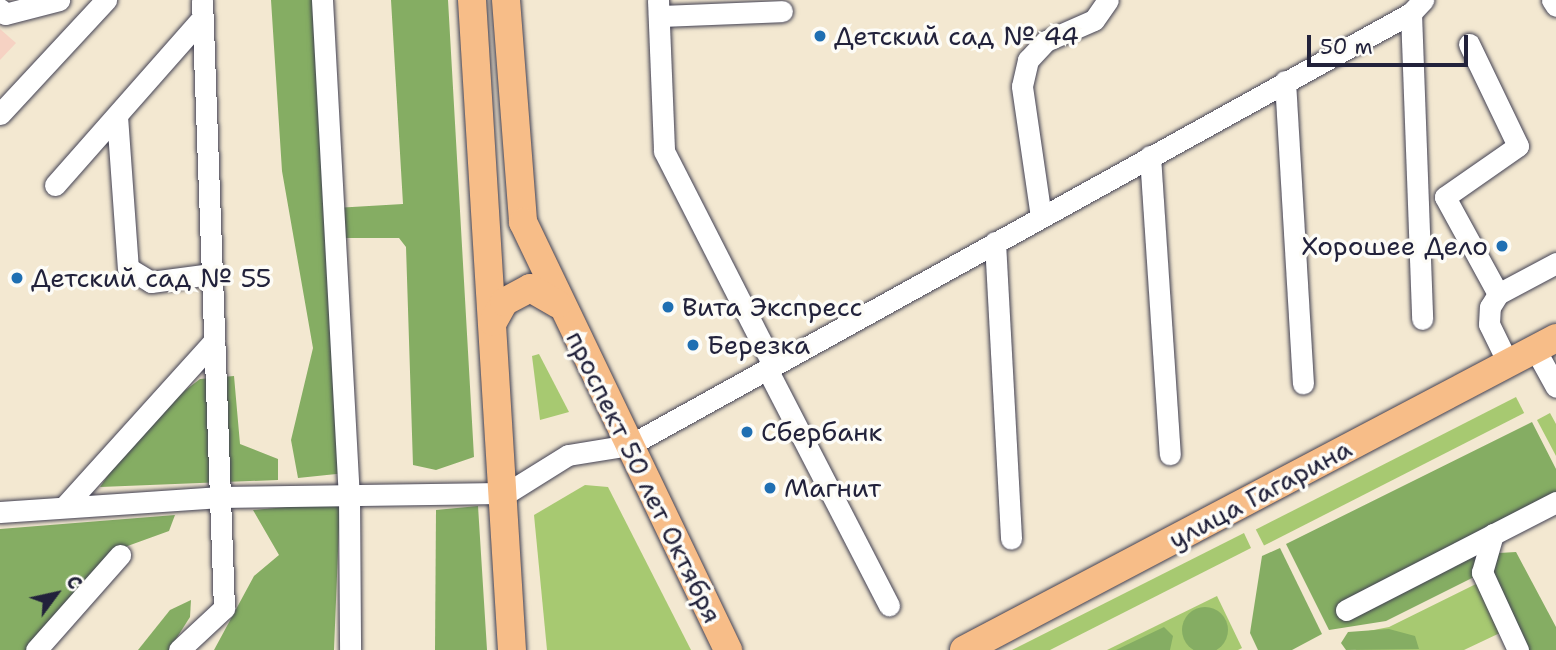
<!DOCTYPE html>
<meta charset="utf-8">
<style>
body{margin:0}
#map{position:relative;width:1556px;height:650px;overflow:hidden;background:#f3e8d1;font-family:"Shantell Sans",sans-serif}
div>[style]{position:absolute}
.built>*{inset:0;background:#f6d2c3}
.green>*{inset:0;background:#a7c971;transform-origin:0 0}
.forest>*{inset:0;background:#85ad63}
.round{border-radius:50%}
.roads{filter:drop-shadow(0 0 2px #414052) drop-shadow(0 0 2px #414052)}
.minor>*{height:21px;margin:-10.5px;padding:0 10.5px;transform-origin:10.5px;border-radius:10.5px;background:#fff}
.major>*{height:28px;margin:-14px;padding:0 14px;transform-origin:14px;border-radius:14px;background:#f7bd88}
.dots>*{width:19px;height:19px;translate:-50% -50%;box-sizing:border-box;border:4px solid #fdfcf7;border-radius:50%}
span{translate:-50% -50%;white-space:nowrap;text-align:center;line-height:1.15;-webkit-text-stroke:7px #fdfcf7;paint-order:stroke}
.poi-label{font-size:26px;color:#22223b}
.left{translate:0 -50%;text-align:left}
.right{translate:-100% -50%;text-align:right}
.street-label{font-size:26px;color:#22223b}
.north{position:absolute;left:21px;top:559px;width:70px;height:70px;-webkit-text-stroke:5px #fdfcf7;paint-order:stroke;rotate:57deg;font-size:19px;font-weight:700;line-height:28px;text-align:center;color:#22223b}
.north::after{content:'';display:block;margin:auto;width:24px;height:32px;background:#22223b;clip-path:polygon(50% 0,100% 100%,50% 72%,0 100%)}
.scale{position:absolute;left:1307px;top:35px;width:161px;height:32px;box-sizing:border-box;border:4px solid #22223b;border-top:0;padding-left:9px;font-size:21px;line-height:24px;white-space:nowrap;color:#22223b;-webkit-text-stroke:5px #fdfcf7;paint-order:stroke}
</style>
<div id="map">
<div class="built">
<i style="clip-path:polygon(0 29px,16px 43px,0 60px)"></i>
</div>
<div class="green">
<i style="clip-path:polygon(539px 354px,569px 412px,540px 420px,532px 356px)"></i>
<i style="left:1516px;top:397px;width:18px;height:292px;rotate:63deg"></i>
<i style="clip-path:polygon(1550px 413px,1556px 424px,1556px 456px,1537px 420px)"></i>
<i style="clip-path:polygon(585px 485px,608px 487px,691px 650px,547px 650px,534px 515px)"></i>
<i style="clip-path:polygon(1244px 533px,1251px 548px,1050px 650px,1012px 650px)"></i>
<i style="clip-path:polygon(1480px 582px,1502px 632px,1464px 650px,1356px 650px,1348px 635px,1389px 627px)"></i>
<i style="clip-path:polygon(1217px 596px,1242px 648px,1238px 650px,1107px 650px)"></i>
</div>
<div class="forest">
<i style="clip-path:polygon(271px 0,319px 0,335px 208px,403px 204px,391px 0,448px 0,474px 457px,436px 470px,413px 465px,406px 247px,399px 238px,337px 238px,346px 473px,298px 478px,291px 440px,313px 348px,282px 171px)"></i>
<i style="clip-path:polygon(234px 376px,240px 444px,278px 459px,278px 480px,100px 487px,144px 422px,200px 379px)"></i>
<i style="clip-path:polygon(1532px 422px,1556px 469px,1556px 497px,1487px 533px,1476px 576px,1386px 621px,1329px 630px,1286px 544px)"></i>
<i style="clip-path:polygon(340px 502px,334px 650px,214px 650px,254px 576px,279px 555px,253px 510px)"></i>
<i style="clip-path:polygon(478px 506px,487px 650px,435px 650px,436px 510px)"></i>
<i style="clip-path:polygon(175px 515px,169px 531px,111px 552px,28px 650px,0 650px,0 529px)"></i>
<i style="clip-path:polygon(1280px 548px,1322px 634px,1292px 650px,1258px 650px,1250px 633px,1262px 556px)"></i>
<i style="clip-path:polygon(1516px 552px,1556px 627px,1556px 650px,1523px 650px,1488px 573px,1499px 553px)"></i>
<i style="clip-path:polygon(191px 600px,190px 617px,169px 650px,138px 650px,170px 610px)"></i>
<i class="round" style="left:1182px;top:607px;width:46px;height:46px"></i>
<i style="clip-path:polygon(1164px 627px,1173px 636px,1170px 650px,1116px 650px)"></i>
<i style="clip-path:polygon(1389px 629px,1415px 636px,1419px 649px,1346px 650px,1341px 643px,1348px 632px)"></i>
</div>
<div class="roads">
<div class="minor">
<i style="left:322px;top:0;width:496px;rotate:86.9deg"></i>
<i style="left:349px;top:495px;width:155px;rotate:89.6deg"></i>
<i style="left:658px;top:0;width:151px;rotate:87.7deg"></i>
<i style="left:664px;top:151px;width:240px;rotate:63deg"></i>
<i style="left:1552px;top:0;width:7px;rotate:56deg"></i>
<i style="left:0;top:9px;width:7px;rotate:45deg"></i>
<i style="left:5px;top:14px;width:56px;rotate:-14.5deg"></i>
<i style="left:1411px;top:13px;width:306px;rotate:87.9deg"></i>
<i style="left:659px;top:16px;width:123px;rotate:-2.3deg"></i>
<i style="left:1469px;top:44px;width:113px;rotate:64.3deg"></i>
<i style="left:1518px;top:146px;width:89px;rotate:145.1deg"></i>
<i style="left:1445px;top:197px;width:111px;rotate:61.3deg"></i>
<i style="left:1285px;top:81px;width:303px;rotate:86.6deg"></i>
<i style="left:0;top:114px;width:156px;rotate:-47.1deg"></i>
<i style="left:117px;top:116px;width:152px;rotate:85.9deg"></i>
<i style="left:128px;top:268px;width:27px;rotate:31deg"></i>
<i style="left:151px;top:282px;width:61px;rotate:-7.6deg"></i>
<i style="left:1150px;top:156px;width:299px;rotate:86.2deg"></i>
<i style="left:55px;top:185px;width:222px;rotate:-48.6deg"></i>
<i style="left:1041px;top:217px;width:132px;rotate:-98.3deg"></i>
<i style="left:1022px;top:86px;width:27px;rotate:-77deg"></i>
<i style="left:1028px;top:60px;width:26px;rotate:-47deg"></i>
<i style="left:1046px;top:41px;width:52px;rotate:-23.6deg"></i>
<i style="left:1094px;top:20px;width:24px;rotate:-55deg"></i>
<i style="left:995px;top:242px;width:297px;rotate:86.9deg"></i>
<i style="left:1535px;top:349px;width:43px;rotate:61.1deg"></i>
<i style="left:1508px;top:363px;width:43px;rotate:-116deg"></i>
<i style="left:1489px;top:324px;width:17px;rotate:-87deg"></i>
<i style="left:1490px;top:307px;width:15px;rotate:-58deg"></i>
<i style="left:1498px;top:294px;width:66px;rotate:-28.1deg"></i>
<i style="left:767px;top:369px;width:266px;rotate:62.7deg"></i>
<i style="left:64px;top:507px;width:224px;rotate:-47.9deg"></i>
<i style="left:0;top:512px;width:221px;rotate:-3.9deg"></i>
<i style="left:220px;top:497px;width:287px;rotate:-0.8deg"></i>
<i style="left:507px;top:493px;width:72px;rotate:-31.9deg"></i>
<i style="left:568px;top:455px;width:63px;rotate:-9.2deg"></i>
<i style="left:630px;top:445px;width:893px;rotate:-28.95deg"></i>
<i style="left:1411px;top:13px;width:18px;rotate:-47deg"></i>
<i style="left:1493px;top:534px;width:40px;rotate:106deg"></i>
<i style="left:1482px;top:572px;width:86px;rotate:65.2deg"></i>
<i style="left:1346px;top:610px;width:236px;rotate:-27.2deg"></i>
<i style="left:36px;top:650px;width:127px;rotate:-48.5deg"></i>
<i style="left:179px;top:650px;width:62px;rotate:-43deg"></i>
<i style="left:224px;top:608px;width:608px;rotate:-92.07deg"></i>
</div>
<div class="major">
<i style="left:472px;top:0;width:651px;rotate:86.48deg"></i>
<i style="left:506px;top:0;width:223px;rotate:85.6deg"></i>
<i style="left:523px;top:222px;width:475px;rotate:64.4deg"></i>
<i style="left:493px;top:322px;width:23px;rotate:-61deg"></i>
<i style="left:504px;top:302px;width:30px;rotate:-28deg"></i>
<i style="left:530px;top:288px;width:32px;rotate:30deg"></i>
<i style="left:964px;top:650px;width:669px;rotate:-27.79deg"></i>
</div>
</div>
<div class="dots">
<i style="left:820px;top:36px;background:#1f6fb2"></i>
<i style="left:1502px;top:246px;background:#1f6fb2"></i>
<i style="left:17px;top:278px;background:#1f6fb2"></i>
<i style="left:668px;top:307px;background:#1f6fb2"></i>
<i style="left:693px;top:345px;background:#1f6fb2"></i>
<i style="left:747px;top:432px;background:#1f6fb2"></i>
<i style="left:770px;top:488px;background:#1f6fb2"></i>
</div>
<div class="poi-label">
<span class="left" style="left:834px;top:36px">Детский сад № 44</span>
<span class="right" style="left:1488px;top:246px">Хорошее Дело</span>
<span class="left" style="left:31px;top:278px">Детский сад № 55</span>
<span class="left" style="left:682px;top:307px">Вита Экспресс</span>
<span class="left" style="left:707px;top:345px">Березка</span>
<span class="left" style="left:761px;top:432px">Сбербанк</span>
<span class="left" style="left:784px;top:488px">Магнит</span>
</div>
<div class="street-label">
<span style="left:644px;top:477px;rotate:64deg">проспект 50 лет Октября</span>
<span style="left:1260px;top:494px;rotate:-28deg">улица Гагарина</span>
</div>
<div class="north">С</div>
<div class="scale">50 m</div>
</div>
